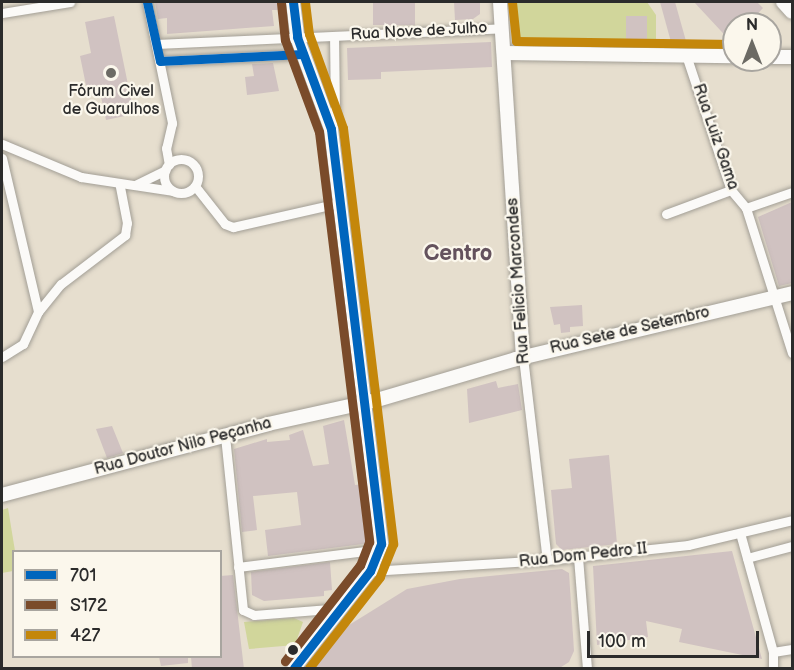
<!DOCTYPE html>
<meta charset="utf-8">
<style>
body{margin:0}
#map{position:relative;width:794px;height:670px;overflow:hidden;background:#e6dece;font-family:"Balsamiq Sans",sans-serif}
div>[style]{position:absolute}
.green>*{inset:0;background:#d1d69b}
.building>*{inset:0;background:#d0c2c1;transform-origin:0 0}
.roads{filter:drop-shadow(0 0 2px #a29e95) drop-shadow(0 0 2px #a29e95)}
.street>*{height:9px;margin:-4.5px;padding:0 4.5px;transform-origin:4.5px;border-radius:4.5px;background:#fbfaf8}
.street>.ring{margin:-4.5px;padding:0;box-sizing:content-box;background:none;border:9px solid #fbfaf8;border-radius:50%}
.secondary>*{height:14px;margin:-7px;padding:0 7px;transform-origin:7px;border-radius:7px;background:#fbfaf8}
.bus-1>*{height:9px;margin:-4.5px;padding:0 4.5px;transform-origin:4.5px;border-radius:4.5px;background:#0065bd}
.bus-2>*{height:9px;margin:-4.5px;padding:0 4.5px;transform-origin:4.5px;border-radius:4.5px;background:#7a4b2a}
.bus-3>*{height:9px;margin:-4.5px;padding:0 4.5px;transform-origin:4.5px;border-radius:4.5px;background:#c4870b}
.dots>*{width:16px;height:16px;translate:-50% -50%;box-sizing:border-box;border:3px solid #fbf7ec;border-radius:50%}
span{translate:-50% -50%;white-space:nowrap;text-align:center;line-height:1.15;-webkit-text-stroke:4.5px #fbf7ec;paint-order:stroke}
.street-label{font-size:16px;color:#2b2b2b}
.poi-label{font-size:16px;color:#2b2b2b}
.district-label{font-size:22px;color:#64525d;font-weight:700}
.frame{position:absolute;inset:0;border:3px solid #2b2b2b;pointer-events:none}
.legend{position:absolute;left:12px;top:550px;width:210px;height:108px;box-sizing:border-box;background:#fbf7ec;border:2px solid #a8a59f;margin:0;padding:8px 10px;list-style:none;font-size:18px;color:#2b2b2b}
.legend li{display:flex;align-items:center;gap:12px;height:30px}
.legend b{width:30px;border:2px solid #a8a59f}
.north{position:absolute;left:722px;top:12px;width:60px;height:60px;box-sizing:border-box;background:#fbf7ec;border:2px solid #a8a59f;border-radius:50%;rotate:0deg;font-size:16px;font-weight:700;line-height:24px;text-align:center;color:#2b2b2b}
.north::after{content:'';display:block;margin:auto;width:21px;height:27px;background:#6c6a64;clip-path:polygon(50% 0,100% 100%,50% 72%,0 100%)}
.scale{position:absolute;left:587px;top:631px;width:172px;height:27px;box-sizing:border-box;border:3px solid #2b2b2b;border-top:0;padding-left:8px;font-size:18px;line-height:21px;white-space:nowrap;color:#2b2b2b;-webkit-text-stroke:4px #fbf7ec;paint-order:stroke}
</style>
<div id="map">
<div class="green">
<i style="clip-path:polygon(512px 2px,647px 2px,656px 15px,656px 42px,517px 41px)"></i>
<i style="clip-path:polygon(8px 508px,15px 551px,13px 571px,2px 573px,2px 510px)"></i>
<i style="clip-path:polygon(294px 618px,303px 622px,295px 645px,249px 649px,244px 622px)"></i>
</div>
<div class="building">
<i style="clip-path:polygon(155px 2px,277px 2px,278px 10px,272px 10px,274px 26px,167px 34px,167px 18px,158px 19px)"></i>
<i style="left:373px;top:2px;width:42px;height:23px"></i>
<i style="clip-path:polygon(454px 2px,480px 2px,480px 14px,473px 19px,455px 20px)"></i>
<i style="clip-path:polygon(660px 2px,675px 2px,686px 41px,671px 42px)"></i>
<i style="clip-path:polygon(694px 2px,757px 2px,763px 8px,748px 24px,734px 24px,734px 45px)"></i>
<i style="clip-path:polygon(114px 16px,134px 114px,106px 120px,100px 92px,88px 95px,80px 56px,91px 53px,85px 22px)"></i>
<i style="left:626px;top:16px;width:21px;height:26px"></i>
<i style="clip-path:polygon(491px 42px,492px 67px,381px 72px,381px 79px,348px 80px,347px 48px)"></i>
<i style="clip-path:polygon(273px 63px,279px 91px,247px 95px,245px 77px,254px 76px,252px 64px)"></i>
<i style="clip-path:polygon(792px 202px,792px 283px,779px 286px,758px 217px)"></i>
<i style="clip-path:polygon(582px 305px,583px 326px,570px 327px,570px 332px,561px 333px,560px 324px,554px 325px,550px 307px)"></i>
<i style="clip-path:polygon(496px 381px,498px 388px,518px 384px,522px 410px,469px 423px,467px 389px)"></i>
<i style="clip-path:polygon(344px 420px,355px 485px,364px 484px,371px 543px,268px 556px,265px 530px,301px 525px,297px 492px,253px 496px,257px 530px,242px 532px,234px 449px,267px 439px,267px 442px,290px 440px,289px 435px,303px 430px,313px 466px,329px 464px,323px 426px)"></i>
<i style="clip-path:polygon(112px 426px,123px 453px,107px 458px,96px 429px)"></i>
<i style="clip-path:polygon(609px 455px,617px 544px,562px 550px,556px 544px,551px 490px,572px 488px,569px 459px)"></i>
<i style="clip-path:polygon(732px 551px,762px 659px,679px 642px,682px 629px,646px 621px,648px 637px,597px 645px,593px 566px)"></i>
<i style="clip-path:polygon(330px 562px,332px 590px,324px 591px,324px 596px,264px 601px,252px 595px,251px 572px)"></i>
<i style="clip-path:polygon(562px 569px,569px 573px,574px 651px,569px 662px,558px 669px,309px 669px,333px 635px,407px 589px,460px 579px)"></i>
<i style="clip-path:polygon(233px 575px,244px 669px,192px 669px,191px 657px,220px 657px,220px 576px)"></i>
<i style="clip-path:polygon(159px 657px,188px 657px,188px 663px,161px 666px)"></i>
</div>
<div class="roads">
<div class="street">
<i style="left:147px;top:2px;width:124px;rotate:78.3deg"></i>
<i style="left:172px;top:123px;width:26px;rotate:103deg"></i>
<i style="left:166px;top:148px;width:17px;rotate:80deg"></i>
<i style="left:2px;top:13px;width:69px;rotate:-9.2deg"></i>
<i style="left:156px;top:44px;width:347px;rotate:-2.6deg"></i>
<i style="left:686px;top:55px;width:142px;rotate:71.6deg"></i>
<i style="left:731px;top:190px;width:23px;rotate:50deg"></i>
<i style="left:746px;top:208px;width:152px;rotate:72.4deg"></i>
<i style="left:160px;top:61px;width:143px;rotate:-2.8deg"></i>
<i style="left:331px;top:129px;width:16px;rotate:-75deg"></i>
<i style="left:335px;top:114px;width:78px;rotate:-90.7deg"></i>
<i style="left:2px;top:144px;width:86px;rotate:22.7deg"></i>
<i style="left:81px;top:177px;width:92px;rotate:8.7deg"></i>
<i style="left:2px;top:158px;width:158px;rotate:76.8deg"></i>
<i class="ring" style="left:164px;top:159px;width:25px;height:25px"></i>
<i style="left:135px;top:185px;width:34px;rotate:-26deg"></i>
<i style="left:195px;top:186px;width:48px;rotate:51.7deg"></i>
<i style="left:225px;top:224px;width:9px;rotate:21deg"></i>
<i style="left:233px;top:227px;width:109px;rotate:-12.8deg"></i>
<i style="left:746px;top:208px;width:49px;rotate:-19.2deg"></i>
<i style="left:666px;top:214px;width:69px;rotate:-20.3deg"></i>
<i style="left:2px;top:357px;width:25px;rotate:-32deg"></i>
<i style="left:23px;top:344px;width:35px;rotate:-65deg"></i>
<i style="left:38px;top:312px;width:36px;rotate:-51deg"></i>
<i style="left:61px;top:284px;width:81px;rotate:-37.4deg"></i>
<i style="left:125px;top:235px;width:12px;rotate:-81deg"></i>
<i style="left:127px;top:223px;width:38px;rotate:-101deg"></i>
<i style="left:523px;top:357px;width:204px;rotate:83.3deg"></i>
<i style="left:225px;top:436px;width:175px;rotate:84.1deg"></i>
<i style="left:243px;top:610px;width:12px;rotate:24deg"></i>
<i style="left:254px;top:615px;width:88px;rotate:-4.5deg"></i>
<i style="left:740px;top:533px;width:123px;rotate:74.5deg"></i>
<i style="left:773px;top:652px;width:16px;rotate:90deg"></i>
<i style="left:578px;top:557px;width:111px;rotate:85.4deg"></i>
<i style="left:747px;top:558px;width:47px;rotate:-14.9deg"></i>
<i style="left:238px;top:567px;width:144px;rotate:-7.2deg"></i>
<i style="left:370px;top:571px;width:177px;rotate:-3.6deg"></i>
<i style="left:547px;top:560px;width:142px;rotate:-6.1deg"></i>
<i style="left:688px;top:545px;width:107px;rotate:-13.5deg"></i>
<i style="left:773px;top:652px;width:19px;rotate:-9deg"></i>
</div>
<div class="secondary">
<i style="left:293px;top:2px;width:35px;rotate:83deg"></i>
<i style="left:297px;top:37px;width:98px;rotate:69.7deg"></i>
<i style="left:331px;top:129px;width:418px;rotate:83.1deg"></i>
<i style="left:381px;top:544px;width:29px;rotate:112deg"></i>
<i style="left:370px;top:571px;width:123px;rotate:128.1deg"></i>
<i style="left:500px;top:2px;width:356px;rotate:86.3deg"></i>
<i style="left:783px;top:2px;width:13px;rotate:48deg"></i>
<i style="left:505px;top:53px;width:229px;rotate:0.8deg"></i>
<i style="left:770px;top:57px;width:22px"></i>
<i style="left:2px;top:495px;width:275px;rotate:-14.9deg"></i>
<i style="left:268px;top:424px;width:112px;rotate:-12.4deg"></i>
<i style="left:377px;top:400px;width:145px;rotate:-16.4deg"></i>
<i style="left:516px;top:359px;width:284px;rotate:-13.4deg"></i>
</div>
</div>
<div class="bus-1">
<i style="left:147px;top:2px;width:60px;rotate:77.6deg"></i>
<i style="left:160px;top:61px;width:143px;rotate:-2.8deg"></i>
<i style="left:293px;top:2px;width:35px;rotate:83deg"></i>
<i style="left:297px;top:37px;width:98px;rotate:69.7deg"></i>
<i style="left:331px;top:129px;width:418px;rotate:83.1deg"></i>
<i style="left:381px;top:544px;width:29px;rotate:112deg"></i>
<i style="left:370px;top:571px;width:123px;rotate:128.1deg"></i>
</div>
<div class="bus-2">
<i style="left:281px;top:3px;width:37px;rotate:84deg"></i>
<i style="left:285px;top:40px;width:98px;rotate:69.7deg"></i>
<i style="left:319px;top:132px;width:413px;rotate:83deg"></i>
<i style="left:369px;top:542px;width:25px;rotate:111deg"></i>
<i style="left:360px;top:565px;width:122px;rotate:128deg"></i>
</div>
<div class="bus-3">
<i style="left:305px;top:2px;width:32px;rotate:83deg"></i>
<i style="left:309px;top:34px;width:100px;rotate:70.1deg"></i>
<i style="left:343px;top:128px;width:419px;rotate:83.1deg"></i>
<i style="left:393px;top:544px;width:35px;rotate:112deg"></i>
<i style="left:380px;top:577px;width:115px;rotate:128deg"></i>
<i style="left:512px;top:2px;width:39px;rotate:84deg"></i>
<i style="left:516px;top:41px;width:218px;rotate:0.8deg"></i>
</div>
<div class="dots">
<i style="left:111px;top:73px;background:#6c6a64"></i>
<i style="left:293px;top:650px;background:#2b2b2b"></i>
</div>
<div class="street-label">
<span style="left:419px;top:32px;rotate:-3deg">Rua Nove de Julho</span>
<span style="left:715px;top:137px;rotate:71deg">Rua Luiz Gama</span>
<span style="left:519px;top:281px;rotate:-94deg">Rua Felicio Marcondes</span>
<span style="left:630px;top:331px;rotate:-13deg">Rua Sete de Setembro</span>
<span style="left:183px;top:447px;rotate:-15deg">Rua Doutor Nilo Peçanha</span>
<span style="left:583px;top:556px;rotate:-6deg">Rua Dom Pedro II</span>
</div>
<div class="poi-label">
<span style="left:111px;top:101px">Fórum Civel<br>de Guarulhos</span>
</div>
<div class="district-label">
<span style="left:458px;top:254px">Centro</span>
</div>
<div class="frame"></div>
<ul class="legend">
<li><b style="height:8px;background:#0065bd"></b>701</li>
<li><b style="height:8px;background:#7a4b2a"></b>S172</li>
<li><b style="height:8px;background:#c4870b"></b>427</li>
</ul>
<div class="north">N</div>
<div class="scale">100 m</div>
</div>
